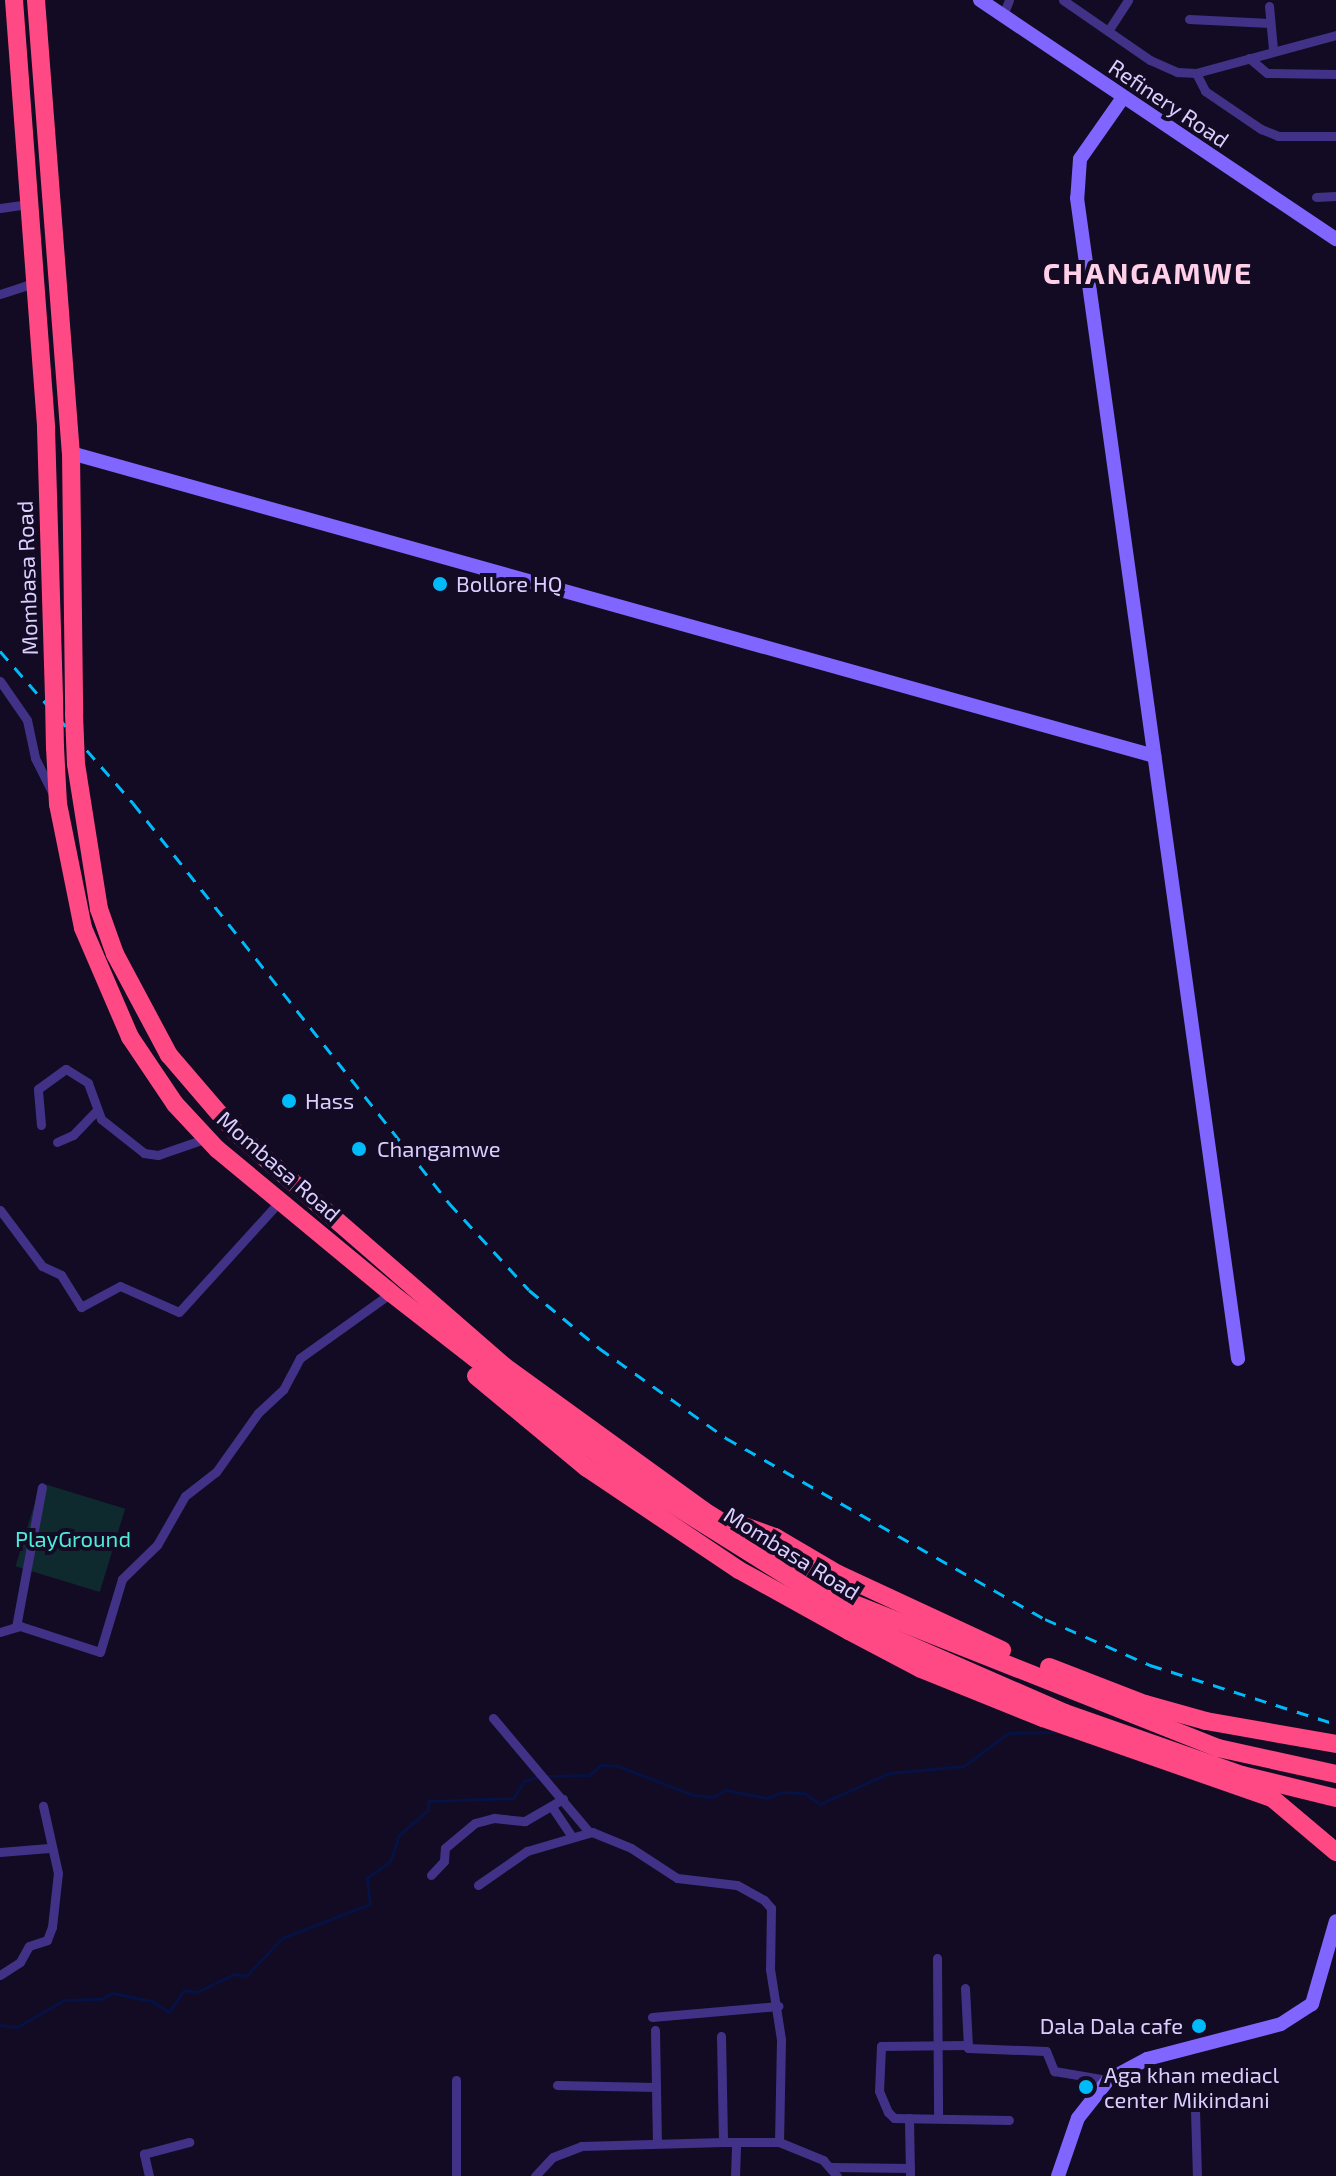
<!DOCTYPE html>
<style>
body{margin:0}
#map{position:relative;width:1336px;height:2176px;overflow:hidden;background:#130b23;font-family:"Exo 2",sans-serif}
div>[style]{position:absolute}
.green>*{inset:0;background:#0e2a2e;transform-origin:0 0}
.stream>*{height:3px;margin:-1.5px;padding:0 1.5px;transform-origin:1.5px;border-radius:1.5px;background:#051243}
.street>*{height:9px;margin:-4.5px;padding:0 4.5px;transform-origin:4.5px;border-radius:4.5px;background:#423287}
.secondary>*{height:14px;margin:-7px;padding:0 7px;transform-origin:7px;border-radius:7px;background:#8065ff}
.highway>*{height:18px;margin:-9px;padding:0 9px;transform-origin:9px;border-radius:9px;background:#ff4985}
.rail>*{height:3px;margin-top:-1.5px;transform-origin:0;background:repeating-linear-gradient(90deg,#00bbf9 0 12px,transparent 0 22px)}
.highway-bridge>*{height:18px;margin:-9px;padding:0 9px;transform-origin:9px;border-radius:9px;background:#ff4985}
.dots>*{width:22px;height:22px;translate:-50% -50%;box-sizing:border-box;border:4px solid #130b23;border-radius:50%}
span{translate:-50% -50%;white-space:nowrap;text-align:center;line-height:1.15;-webkit-text-stroke:8px #130b23;paint-order:stroke}
.street-label{font-size:22px;color:#dbceff}
.poi-label{font-size:22px;color:#dbceff}
.left{translate:0 -50%;text-align:left}
.right{translate:-100% -50%;text-align:right}
.park-label{font-size:22px;color:#4eebdb}
.district-label{font-size:30px;color:#ffd0e7;font-weight:700;letter-spacing:2px}
</style>
<div id="map">
<div class="green">
<i style="left:41px;top:1483px;width:88px;height:87px;rotate:17deg"></i>
</div>
<div class="stream">
<i style="left:547px;top:1776px;width:42px;rotate:-1.4deg"></i>
<i style="left:589px;top:1775px;width:16px;rotate:-40deg"></i>
<i style="left:601px;top:1765px;width:17px;rotate:3deg"></i>
<i style="left:618px;top:1766px;width:80px;rotate:21.1deg"></i>
<i style="left:693px;top:1795px;width:19px;rotate:6deg"></i>
<i style="left:712px;top:1797px;width:16px;rotate:-27deg"></i>
<i style="left:726px;top:1790px;width:42px;rotate:11deg"></i>
<i style="left:767px;top:1798px;width:16px;rotate:-22deg"></i>
<i style="left:782px;top:1792px;width:22px;rotate:3deg"></i>
<i style="left:804px;top:1793px;width:19px;rotate:35deg"></i>
<i style="left:820px;top:1804px;width:76px;rotate:-24.2deg"></i>
<i style="left:889px;top:1773px;width:75px;rotate:-5.3deg"></i>
<i style="left:964px;top:1766px;width:55px;rotate:-36.9deg"></i>
<i style="left:1008px;top:1733px;width:46px;rotate:-1.2deg"></i>
<i style="left:0;top:2025px;width:17px;rotate:7deg"></i>
<i style="left:17px;top:2027px;width:54px;rotate:-29.9deg"></i>
<i style="left:64px;top:2000px;width:37px;rotate:-2deg"></i>
<i style="left:101px;top:1999px;width:13px;rotate:-27deg"></i>
<i style="left:113px;top:1993px;width:40px;rotate:12deg"></i>
<i style="left:152px;top:2001px;width:20px;rotate:33deg"></i>
<i style="left:169px;top:2012px;width:27px;rotate:-56deg"></i>
<i style="left:184px;top:1990px;width:13px;rotate:9deg"></i>
<i style="left:197px;top:1992px;width:41px;rotate:-25.9deg"></i>
<i style="left:234px;top:1974px;width:12px;rotate:9deg"></i>
<i style="left:246px;top:1976px;width:52px;rotate:-46.5deg"></i>
<i style="left:282px;top:1938px;width:94px;rotate:-21.1deg"></i>
<i style="left:370px;top:1904px;width:26px;rotate:-97deg"></i>
<i style="left:367px;top:1878px;width:29px;rotate:-36deg"></i>
<i style="left:390px;top:1861px;width:28px;rotate:-71deg"></i>
<i style="left:399px;top:1835px;width:38px;rotate:-41deg"></i>
<i style="left:428px;top:1810px;width:9px;rotate:-90deg"></i>
<i style="left:428px;top:1801px;width:85px;rotate:-2deg"></i>
<i style="left:513px;top:1798px;width:20px;rotate:-57deg"></i>
<i style="left:524px;top:1781px;width:17px;rotate:-17deg"></i>
</div>
<div class="street">
<i style="left:1063px;top:0;width:106px;rotate:34.6deg"></i>
<i style="left:1150px;top:60px;width:30px;rotate:24deg"></i>
<i style="left:1177px;top:72px;width:19px;rotate:3deg"></i>
<i style="left:1196px;top:73px;width:145px;rotate:-15.2deg"></i>
<i style="left:1269px;top:6px;width:43px;rotate:84.7deg"></i>
<i style="left:1003px;top:15px;width:16px;rotate:-68deg"></i>
<i style="left:1189px;top:19px;width:81px;rotate:2.8deg"></i>
<i style="left:1108px;top:31px;width:37px;rotate:-57deg"></i>
<i style="left:1249px;top:58px;width:23px;rotate:40deg"></i>
<i style="left:1267px;top:73px;width:69px;rotate:0.8deg"></i>
<i style="left:1196px;top:73px;width:20px;rotate:63deg"></i>
<i style="left:1205px;top:91px;width:68px;rotate:34.2deg"></i>
<i style="left:1261px;top:129px;width:18px;rotate:22deg"></i>
<i style="left:1278px;top:136px;width:58px"></i>
<i style="left:1316px;top:197px;width:20px;rotate:-3deg"></i>
<i style="left:0;top:208px;width:28px;rotate:-8deg"></i>
<i style="left:0;top:294px;width:36px;rotate:-18deg"></i>
<i style="left:0;top:681px;width:47px;rotate:55.3deg"></i>
<i style="left:27px;top:720px;width:39px;rotate:78deg"></i>
<i style="left:35px;top:758px;width:40px;rotate:63.4deg"></i>
<i style="left:41px;top:1125px;width:36px;rotate:-95deg"></i>
<i style="left:38px;top:1089px;width:34px;rotate:-36deg"></i>
<i style="left:66px;top:1069px;width:26px;rotate:32deg"></i>
<i style="left:88px;top:1083px;width:38px;rotate:70deg"></i>
<i style="left:101px;top:1119px;width:55px;rotate:38.3deg"></i>
<i style="left:144px;top:1153px;width:14px;rotate:8deg"></i>
<i style="left:158px;top:1155px;width:52px;rotate:-19.1deg"></i>
<i style="left:57px;top:1142px;width:17px;rotate:-24deg"></i>
<i style="left:73px;top:1135px;width:32px;rotate:-46deg"></i>
<i style="left:0;top:1210px;width:70px;rotate:53.1deg"></i>
<i style="left:42px;top:1266px;width:21px;rotate:25deg"></i>
<i style="left:61px;top:1275px;width:38px;rotate:58deg"></i>
<i style="left:81px;top:1307px;width:44px;rotate:-28.3deg"></i>
<i style="left:120px;top:1286px;width:64px;rotate:23.8deg"></i>
<i style="left:179px;top:1312px;width:150px;rotate:-47.7deg"></i>
<i style="left:16px;top:1627px;width:142px;rotate:-79.5deg"></i>
<i style="left:0;top:1632px;width:21px;rotate:-17deg"></i>
<i style="left:20px;top:1626px;width:84px;rotate:18deg"></i>
<i style="left:100px;top:1652px;width:76px;rotate:-73.2deg"></i>
<i style="left:122px;top:1579px;width:49px;rotate:-44.2deg"></i>
<i style="left:157px;top:1545px;width:56px;rotate:-60.3deg"></i>
<i style="left:185px;top:1496px;width:39px;rotate:-38deg"></i>
<i style="left:216px;top:1472px;width:72px;rotate:-54.6deg"></i>
<i style="left:258px;top:1413px;width:34px;rotate:-43deg"></i>
<i style="left:283px;top:1390px;width:36px;rotate:-62deg"></i>
<i style="left:300px;top:1358px;width:112px;rotate:-35.5deg"></i>
<i style="left:493px;top:1718px;width:149px;rotate:49.9deg"></i>
<i style="left:552px;top:1807px;width:34px;rotate:56deg"></i>
<i style="left:0;top:1852px;width:49px;rotate:-4.7deg"></i>
<i style="left:431px;top:1875px;width:19px;rotate:-47deg"></i>
<i style="left:444px;top:1861px;width:13px;rotate:-86deg"></i>
<i style="left:445px;top:1848px;width:39px;rotate:-40deg"></i>
<i style="left:475px;top:1823px;width:20px;rotate:-15deg"></i>
<i style="left:494px;top:1818px;width:31px;rotate:6deg"></i>
<i style="left:525px;top:1821px;width:44px;rotate:-30.1deg"></i>
<i style="left:478px;top:1885px;width:60px;rotate:-34.8deg"></i>
<i style="left:527px;top:1851px;width:68px;rotate:-16.3deg"></i>
<i style="left:592px;top:1832px;width:42px;rotate:22.3deg"></i>
<i style="left:631px;top:1848px;width:55px;rotate:33.1deg"></i>
<i style="left:677px;top:1878px;width:60px;rotate:6.7deg"></i>
<i style="left:737px;top:1885px;width:31px;rotate:29deg"></i>
<i style="left:764px;top:1900px;width:11px;rotate:49deg"></i>
<i style="left:771px;top:1908px;width:61px;rotate:90.9deg"></i>
<i style="left:770px;top:1969px;width:71px;rotate:81.1deg"></i>
<i style="left:781px;top:2039px;width:103px;rotate:91.1deg"></i>
<i style="left:937px;top:1958px;width:159px;rotate:89.6deg"></i>
<i style="left:0;top:1975px;width:24px;rotate:-33deg"></i>
<i style="left:20px;top:1962px;width:18px;rotate:-61deg"></i>
<i style="left:29px;top:1946px;width:19px;rotate:-18deg"></i>
<i style="left:47px;top:1940px;width:14px;rotate:-69deg"></i>
<i style="left:52px;top:1927px;width:54px;rotate:-83.7deg"></i>
<i style="left:58px;top:1873px;width:69px;rotate:-102.6deg"></i>
<i style="left:965px;top:1988px;width:60px;rotate:87.1deg"></i>
<i style="left:968px;top:2048px;width:78px;rotate:2.2deg"></i>
<i style="left:1046px;top:2051px;width:22px;rotate:68deg"></i>
<i style="left:1054px;top:2071px;width:55px;rotate:9.5deg"></i>
<i style="left:652px;top:2017px;width:127px;rotate:-5deg"></i>
<i style="left:655px;top:2030px;width:113px;rotate:89deg"></i>
<i style="left:721px;top:2036px;width:106px;rotate:88.9deg"></i>
<i style="left:966px;top:2045px;width:85px;rotate:179.3deg"></i>
<i style="left:881px;top:2046px;width:45px;rotate:92.5deg"></i>
<i style="left:879px;top:2091px;width:23px;rotate:67deg"></i>
<i style="left:888px;top:2112px;width:8px;rotate:45deg"></i>
<i style="left:894px;top:2118px;width:115px;rotate:1deg"></i>
<i style="left:456px;top:2080px;width:96px;rotate:90deg"></i>
<i style="left:557px;top:2085px;width:99px;rotate:1.2deg"></i>
<i style="left:1195px;top:2110px;width:66px;rotate:88.3deg"></i>
<i style="left:909px;top:2118px;width:58px;rotate:89deg"></i>
<i style="left:832px;top:2167px;width:78px;rotate:0.7deg"></i>
<i style="left:149px;top:2176px;width:23px;rotate:-103deg"></i>
<i style="left:144px;top:2154px;width:47px;rotate:-14.9deg"></i>
<i style="left:535px;top:2176px;width:26px;rotate:-47deg"></i>
<i style="left:553px;top:2157px;width:30px;rotate:-21deg"></i>
<i style="left:581px;top:2146px;width:142px;rotate:-1.6deg"></i>
<i style="left:723px;top:2142px;width:56px"></i>
<i style="left:779px;top:2142px;width:48px;rotate:22.2deg"></i>
<i style="left:823px;top:2160px;width:21px;rotate:49deg"></i>
<i style="left:735px;top:2176px;width:34px;rotate:-88deg"></i>
</div>
<div class="secondary">
<i style="left:980px;top:0;width:429px;rotate:33.9deg"></i>
<i style="left:1122px;top:99px;width:73px;rotate:125deg"></i>
<i style="left:1080px;top:159px;width:39px;rotate:94deg"></i>
<i style="left:1077px;top:198px;width:1172px;rotate:82.1deg"></i>
<i style="left:71px;top:453px;width:1125px;rotate:15.63deg"></i>
<i style="left:1058px;top:2176px;width:61px;rotate:-71deg"></i>
<i style="left:1078px;top:2118px;width:48px;rotate:-51.7deg"></i>
<i style="left:1108px;top:2080px;width:44px;rotate:-28.3deg"></i>
<i style="left:1147px;top:2059px;width:138px;rotate:-14.6deg"></i>
<i style="left:1281px;top:2024px;width:37px;rotate:-33deg"></i>
<i style="left:1312px;top:2004px;width:86px;rotate:-73.9deg"></i>
</div>
<div class="highway">
<i style="left:14px;top:0;width:429px;rotate:85.7deg"></i>
<i style="left:46px;top:428px;width:269px;rotate:88.3deg"></i>
<i style="left:36px;top:0;width:454px;rotate:85.6deg"></i>
<i style="left:71px;top:453px;width:261px;rotate:89.3deg"></i>
<i style="left:55px;top:747px;width:57px;rotate:87deg"></i>
<i style="left:58px;top:804px;width:126px;rotate:78.6deg"></i>
<i style="left:83px;top:928px;width:119px;rotate:66.7deg"></i>
<i style="left:130px;top:1037px;width:81px;rotate:56.1deg"></i>
<i style="left:175px;top:1104px;width:62px;rotate:47deg"></i>
<i style="left:217px;top:1149px;width:226px;rotate:39.6deg"></i>
<i style="left:391px;top:1293px;width:291px;rotate:37.9deg"></i>
<i style="left:621px;top:1472px;width:292px;rotate:32.1deg"></i>
<i style="left:868px;top:1627px;width:215px;rotate:23.6deg"></i>
<i style="left:1065px;top:1713px;width:188px;rotate:19.3deg"></i>
<i style="left:1242px;top:1775px;width:97px;rotate:13.7deg"></i>
<i style="left:76px;top:764px;width:147px;rotate:81deg"></i>
<i style="left:99px;top:909px;width:48px;rotate:70.4deg"></i>
<i style="left:115px;top:954px;width:115px;rotate:61.9deg"></i>
<i style="left:169px;top:1055px;width:101px;rotate:49.4deg"></i>
<i style="left:235px;top:1132px;width:357px;rotate:41deg"></i>
<i style="left:504px;top:1366px;width:247px;rotate:35.9deg"></i>
<i style="left:704px;top:1511px;width:174px;rotate:31.9deg"></i>
<i style="left:852px;top:1603px;width:394px;rotate:21.6deg"></i>
<i style="left:1218px;top:1748px;width:121px;rotate:12.4deg"></i>
<i style="left:476px;top:1376px;width:144px;rotate:39.7deg"></i>
<i style="left:587px;top:1468px;width:183px;rotate:33.9deg"></i>
<i style="left:739px;top:1570px;width:126px;rotate:29deg"></i>
<i style="left:849px;top:1631px;width:81px;rotate:27.8deg"></i>
<i style="left:921px;top:1669px;width:131px;rotate:21.9deg"></i>
<i style="left:1043px;top:1718px;width:243px;rotate:19.3deg"></i>
<i style="left:1272px;top:1798px;width:84px;rotate:40.2deg"></i>
<i style="left:733px;top:1522px;width:45px;rotate:19.7deg"></i>
<i style="left:775px;top:1537px;width:73px;rotate:30.4deg"></i>
<i style="left:838px;top:1574px;width:181px;rotate:24.9deg"></i>
<i style="left:1049px;top:1667px;width:103px;rotate:21.1deg"></i>
<i style="left:1145px;top:1704px;width:63px;rotate:15.6deg"></i>
<i style="left:1206px;top:1721px;width:132px;rotate:10deg"></i>
</div>
<div class="rail">
<i style="left:0;top:651px;width:202px;rotate:48.8deg"></i>
<i style="left:133px;top:803px;width:510px;rotate:51.69deg"></i>
<i style="left:449px;top:1203px;width:118px;rotate:47.4deg"></i>
<i style="left:529px;top:1290px;width:91px;rotate:39.6deg"></i>
<i style="left:599px;top:1348px;width:156px;rotate:35.3deg"></i>
<i style="left:726px;top:1438px;width:367px;rotate:29.6deg"></i>
<i style="left:1045px;top:1619px;width:115px;rotate:23.7deg"></i>
<i style="left:1150px;top:1665px;width:195px;rotate:17.6deg"></i>
</div>
<div class="highway-bridge">
<i style="left:54px;top:697px;width:50px;rotate:88.9deg"></i>
<i style="left:74px;top:714px;width:50px;rotate:87.7deg"></i>
</div>
<div class="dots">
<i style="left:440px;top:584px;background:#00bbf9"></i>
<i style="left:289px;top:1101px;background:#00bbf9"></i>
<i style="left:359px;top:1149px;background:#00bbf9"></i>
<i style="left:1199px;top:2026px;background:#00bbf9"></i>
<i style="left:1086px;top:2087px;background:#00bbf9"></i>
</div>
<div class="street-label">
<span style="left:1169px;top:103px;rotate:34deg">Refinery Road</span>
<span style="left:27px;top:578px;rotate:-92deg">Mombasa Road</span>
<span style="left:279px;top:1166px;rotate:41deg">Mombasa Road</span>
<span style="left:792px;top:1553px;rotate:32deg">Mombasa Road</span>
</div>
<div class="poi-label">
<span class="left" style="left:456px;top:584px">Bollore HQ</span>
<span class="left" style="left:305px;top:1101px">Hass</span>
<span class="left" style="left:377px;top:1149px">Changamwe</span>
<span class="right" style="left:1183px;top:2026px">Dala Dala cafe</span>
<span class="left" style="left:1104px;top:2087px">Aga khan mediacl<br>center Mikindani</span>
</div>
<div class="park-label">
<span style="left:73px;top:1539px">PlayGround</span>
</div>
<div class="district-label">
<span style="left:1148px;top:272px">CHANGAMWE</span>
</div>
</div>
